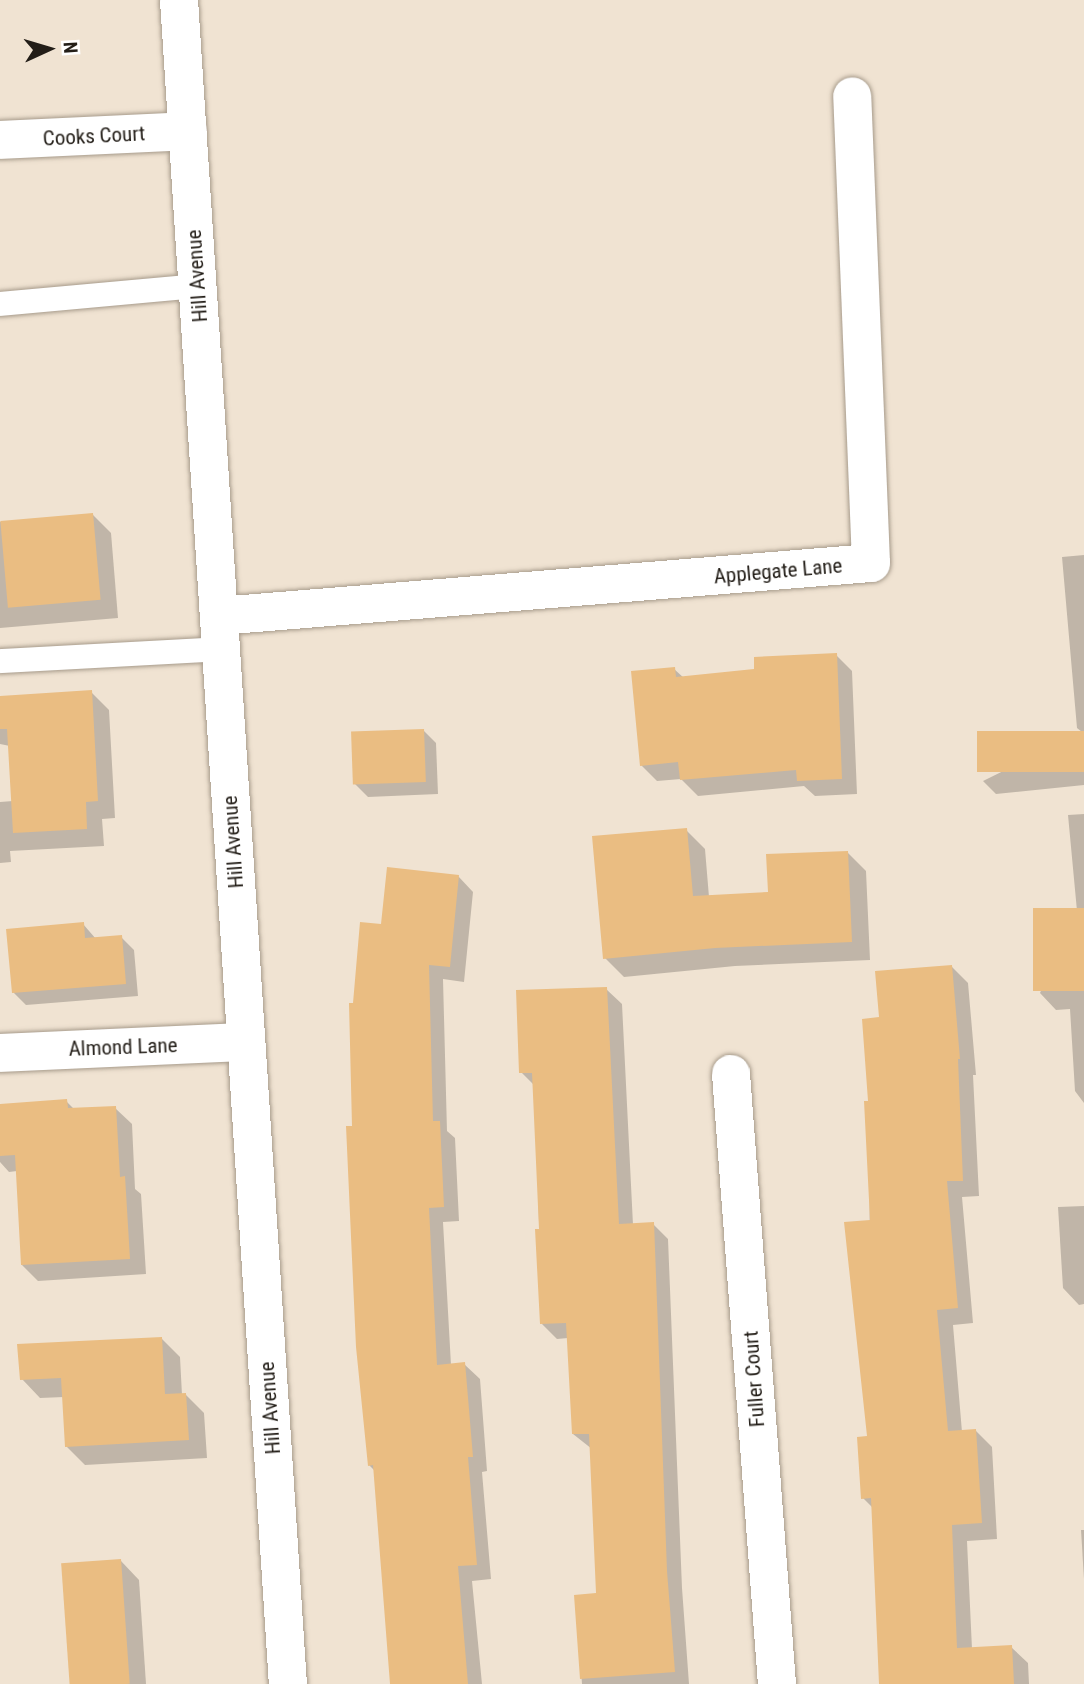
<!DOCTYPE html>
<style>
body{margin:0}
#map{position:relative;width:1084px;height:1684px;overflow:hidden;background:#f0e3d2;font-family:"Roboto Condensed",sans-serif}
div>[style]{position:absolute}
.shadow>*{inset:0;background:#0003}
.building>*{inset:0;background:#eabd82;transform-origin:0 0}
.roads{filter:drop-shadow(0 0 2px #a79b8b) drop-shadow(0 0 2px #a79b8b)}
.lane>*{height:24px;margin:-12px;padding:0 12px;transform-origin:12px;border-radius:12px;background:#fff}
.street>*{height:38px;margin:-19px;padding:0 19px;transform-origin:19px;border-radius:19px;background:#fff}
span{translate:-50% -50%;white-space:nowrap;text-align:center;line-height:1.15;-webkit-text-stroke:6px #fff;paint-order:stroke}
.street-label{font-size:21px;color:#231e18}
.north{position:absolute;left:14px;top:14px;width:70px;height:70px;-webkit-text-stroke:5px #fff;paint-order:stroke;rotate:86deg;font-size:19px;font-weight:700;line-height:28px;text-align:center;color:#231e18}
.north::after{content:'';display:block;margin:auto;width:24px;height:32px;background:#231e18;clip-path:polygon(50% 0,100% 100%,50% 72%,0 100%)}
</style>
<div id="map">
<div class="shadow">
<i style="clip-path:polygon(93px 515px,111px 533px,118px 618px,0 628px,0 522px)"></i>
<i style="clip-path:polygon(1084px 555px,1084px 785px,996px 794px,983px 781px,1082px 732px,1077px 728px,1062px 557px)"></i>
<i style="clip-path:polygon(836px 655px,852px 671px,857px 794px,815px 796px,804px 786px,698px 796px,681px 779px,657px 781px,641px 765px,674px 669px,684px 678px,756px 671px)"></i>
<i style="clip-path:polygon(91px 692px,109px 710px,115px 818px,102px 819px,104px 846px,10px 851px,11px 862px,0 863px,0 802px,13px 801px,10px 746px,0 744px,0 697px)"></i>
<i style="clip-path:polygon(423px 730px,436px 743px,438px 794px,368px 797px,355px 784px)"></i>
<i style="clip-path:polygon(1084px 814px,1084px 1103px,1075px 1091px,1070px 1009px,1056px 1010px,1040px 993px,1077px 911px,1068px 815px)"></i>
<i style="clip-path:polygon(686px 830px,705px 849px,709px 897px,770px 894px,848px 853px,866px 871px,870px 960px,735px 966px,624px 977px,605px 958px)"></i>
<i style="clip-path:polygon(458px 876px,473px 892px,464px 982px,443px 979px,447px 1131px,455px 1138px,459px 1221px,443px 1222px,451px 1365px,464px 1364px,480px 1379px,487px 1471px,482px 1472px,491px 1579px,472px 1581px,482px 1684px,392px 1684px,375px 1471px,369px 1465px,354px 1127px,354px 1004px,382px 926px)"></i>
<i style="clip-path:polygon(83px 924px,96px 939px,121px 937px,134px 950px,138px 996px,26px 1005px,13px 992px)"></i>
<i style="clip-path:polygon(952px 967px,968px 983px,976px 1075px,973px 1075px,979px 1196px,962px 1197px,973px 1323px,953px 1325px,962px 1432px,976px 1431px,992px 1447px,997px 1539px,967px 1541px,972px 1649px,1011px 1647px,1028px 1663px,1029px 1684px,881px 1684px,873px 1508px,863px 1498px,869px 1438px,870px 1102px,881px 1019px)"></i>
<i style="clip-path:polygon(606px 989px,622px 1004px,633px 1225px,653px 1224px,668px 1239px,682px 1588px,689px 1684px,582px 1684px,576px 1596px,598px 1595px,592px 1449px,573px 1434px,568px 1338px,557px 1339px,542px 1324px,535px 1086px,521px 1072px)"></i>
<i style="clip-path:polygon(66px 1101px,75px 1110px,115px 1108px,132px 1124px,135px 1189px,141px 1194px,146px 1274px,38px 1281px,22px 1265px,17px 1171px,9px 1172px,0 1162px,0 1105px)"></i>
<i style="clip-path:polygon(1084px 1206px,1084px 1304px,1079px 1305px,1063px 1288px,1058px 1207px)"></i>
<i style="clip-path:polygon(161px 1338px,180px 1357px,182px 1395px,186px 1395px,204px 1413px,207px 1458px,85px 1465px,66px 1446px,64px 1397px,40px 1398px,22px 1379px)"></i>
<i style="clip-path:polygon(1081px 1530px,1084px 1530px,1084px 1579px)"></i>
<i style="clip-path:polygon(121px 1561px,139px 1580px,146px 1684px,70px 1684px)"></i>
</div>
<div class="building">
<i style="left:93px;top:513px;width:87px;height:93px;rotate:85deg"></i>
<i style="clip-path:polygon(837px 653px,842px 779px,797px 781px,796px 770px,680px 780px,678px 762px,640px 766px,631px 671px,675px 667px,676px 677px,754px 669px,754px 657px)"></i>
<i style="clip-path:polygon(92px 690px,98px 801px,86px 802px,87px 829px,13px 833px,7px 729px,0 729px,0 696px)"></i>
<i style="left:424px;top:729px;width:53px;height:73px;rotate:88deg"></i>
<i style="left:1084px;top:731px;width:41px;height:107px;rotate:90deg"></i>
<i style="clip-path:polygon(687px 828px,693px 896px,768px 892px,766px 854px,848px 851px,852px 942px,715px 948px,603px 959px,592px 836px)"></i>
<i style="clip-path:polygon(387px 867px,459px 875px,450px 967px,429px 965px,433px 1121px,440px 1121px,444px 1207px,429px 1208px,437px 1365px,465px 1362px,473px 1457px,468px 1457px,477px 1565px,458px 1566px,468px 1684px,390px 1684px,373px 1465px,368px 1466px,356px 1347px,346px 1126px,352px 1126px,349px 1003px,353px 1003px,360px 922px,381px 924px)"></i>
<i style="left:1084px;top:908px;width:83px;height:51px;rotate:90deg"></i>
<i style="clip-path:polygon(84px 922px,85px 938px,122px 935px,126px 984px,12px 993px,6px 929px)"></i>
<i style="clip-path:polygon(952px 965px,960px 1059px,958px 1059px,963px 1181px,947px 1181px,958px 1308px,937px 1310px,948px 1431px,976px 1429px,982px 1523px,952px 1525px,957px 1648px,1012px 1645px,1014px 1684px,879px 1684px,871px 1498px,861px 1499px,857px 1437px,867px 1436px,844px 1222px,870px 1220px,864px 1101px,868px 1101px,862px 1019px,879px 1017px,875px 971px)"></i>
<i style="clip-path:polygon(607px 987px,619px 1224px,654px 1222px,667px 1571px,675px 1672px,580px 1679px,574px 1595px,596px 1593px,589px 1434px,572px 1434px,566px 1323px,540px 1324px,535px 1229px,539px 1229px,532px 1073px,519px 1073px,516px 990px)"></i>
<i style="clip-path:polygon(67px 1099px,68px 1108px,116px 1106px,120px 1177px,125px 1176px,130px 1259px,21px 1265px,15px 1155px,0 1156px,0 1104px)"></i>
<i style="clip-path:polygon(162px 1337px,165px 1394px,186px 1393px,189px 1440px,65px 1447px,61px 1378px,20px 1380px,17px 1344px)"></i>
<i style="left:121px;top:1559px;width:125px;height:60px;rotate:86deg"></i>
</div>
<div class="roads">
<div class="lane">
<i style="left:0;top:304px;width:199px;rotate:-5.2deg"></i>
<i style="left:0;top:661px;width:221px;rotate:-3.1deg"></i>
</div>
<div class="street">
<i style="left:179px;top:0;width:1688px;rotate:86.3deg"></i>
<i style="left:0;top:140px;width:188px;rotate:-2.7deg"></i>
<i style="left:219px;top:616px;width:654px;rotate:-4.65deg"></i>
<i style="left:871px;top:563px;width:467px;rotate:-92.3deg"></i>
<i style="left:0;top:1053px;width:246px;rotate:-2.6deg"></i>
<i style="left:731px;top:1074px;width:612px;rotate:85.69deg"></i>
</div>
</div>
<div class="street-label">
<span style="left:94px;top:136px;rotate:-3deg">Cooks Court</span>
<span style="left:197px;top:276px;rotate:-94deg">Hill Avenue</span>
<span style="left:778px;top:571px;rotate:-5deg">Applegate Lane</span>
<span style="left:233px;top:842px;rotate:-94deg">Hill Avenue</span>
<span style="left:123px;top:1047px;rotate:-2deg">Almond Lane</span>
<span style="left:754px;top:1379px;rotate:-94deg">Fuller Court</span>
<span style="left:270px;top:1408px;rotate:-94deg">Hill Avenue</span>
</div>
<div class="north">N</div>
</div>
